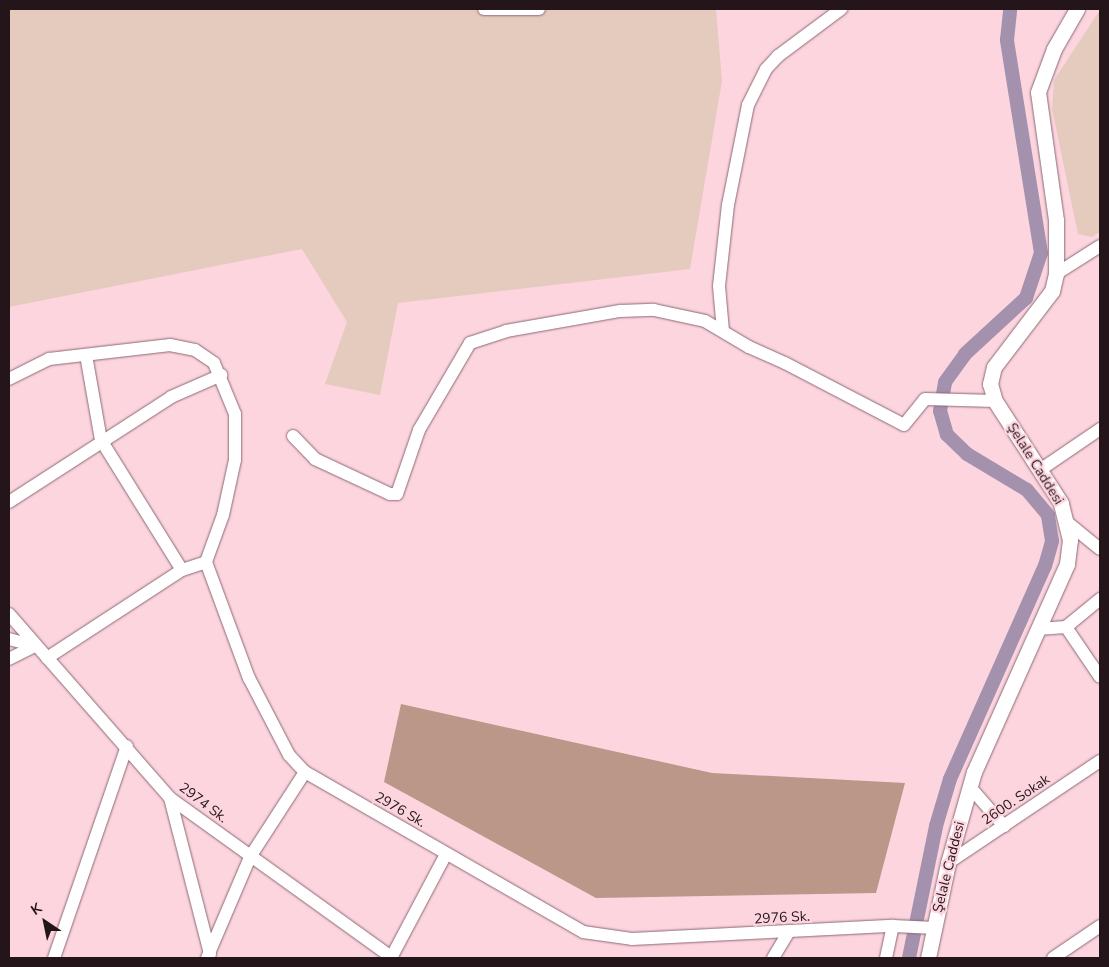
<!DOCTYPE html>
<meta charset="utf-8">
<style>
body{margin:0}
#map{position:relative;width:1109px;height:967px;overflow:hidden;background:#fcd5df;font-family:"Nunito Sans",sans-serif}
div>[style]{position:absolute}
.green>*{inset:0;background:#e5cabe}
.forest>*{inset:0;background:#ba9788}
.canal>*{height:14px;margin:-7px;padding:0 7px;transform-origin:7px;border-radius:7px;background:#a491ae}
.roads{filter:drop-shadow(0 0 1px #8c6973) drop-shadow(0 0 1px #8c6973)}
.minor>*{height:12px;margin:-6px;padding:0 6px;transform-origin:6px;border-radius:6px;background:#fff}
.tertiary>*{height:15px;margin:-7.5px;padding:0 7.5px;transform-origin:7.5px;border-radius:7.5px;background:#fff}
span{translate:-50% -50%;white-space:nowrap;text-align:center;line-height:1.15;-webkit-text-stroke:4.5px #fcd5df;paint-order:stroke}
.street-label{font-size:14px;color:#231519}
.frame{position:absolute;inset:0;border:10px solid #231519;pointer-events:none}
.north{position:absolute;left:20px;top:897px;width:50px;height:50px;-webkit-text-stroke:4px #fcd5df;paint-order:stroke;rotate:326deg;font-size:14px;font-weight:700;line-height:20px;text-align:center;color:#231519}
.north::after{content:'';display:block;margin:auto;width:18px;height:22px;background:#231519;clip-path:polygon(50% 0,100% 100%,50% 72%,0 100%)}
</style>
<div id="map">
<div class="green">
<i style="clip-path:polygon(9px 9px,716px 9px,722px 81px,690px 269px,398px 303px,380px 395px,325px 384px,347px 322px,302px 249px,9px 307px)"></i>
<i style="clip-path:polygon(1100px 10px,1100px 232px,1092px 237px,1078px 234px,1052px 109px,1054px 80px)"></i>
</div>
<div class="forest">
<i style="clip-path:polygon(401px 704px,712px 773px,905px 783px,876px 893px,596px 898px,384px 782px)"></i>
</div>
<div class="canal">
<i style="left:909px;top:958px;width:135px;rotate:-78.4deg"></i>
<i style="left:936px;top:826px;width:49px;rotate:-73.4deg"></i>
<i style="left:950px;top:779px;width:233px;rotate:-66deg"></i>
<i style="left:1045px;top:566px;width:26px;rotate:-74deg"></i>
<i style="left:1052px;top:541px;width:26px;rotate:-99deg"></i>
<i style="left:1048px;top:515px;width:33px;rotate:-130deg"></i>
<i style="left:1027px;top:490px;width:70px;rotate:-149deg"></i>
<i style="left:967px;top:454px;width:28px;rotate:-136deg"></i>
<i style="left:947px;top:435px;width:25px;rotate:-106deg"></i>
<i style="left:940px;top:411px;width:29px;rotate:-80deg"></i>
<i style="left:945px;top:382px;width:34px;rotate:-54deg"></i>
<i style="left:965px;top:354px;width:83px;rotate:-42.6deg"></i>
<i style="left:1026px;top:298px;width:47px;rotate:-71.6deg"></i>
<i style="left:1041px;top:253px;width:216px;rotate:-99.1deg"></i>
<i style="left:1007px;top:40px;width:31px;rotate:-84deg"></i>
</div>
<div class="roads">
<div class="minor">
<i style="left:484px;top:9px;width:55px"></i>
<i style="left:1056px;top:274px;width:52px;rotate:-32.5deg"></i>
<i style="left:723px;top:331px;width:45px;rotate:-95.1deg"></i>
<i style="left:719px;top:286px;width:81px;rotate:-83.7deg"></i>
<i style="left:728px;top:205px;width:102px;rotate:-78.7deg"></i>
<i style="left:748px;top:105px;width:40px;rotate:-63.4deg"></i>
<i style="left:766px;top:69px;width:18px;rotate:-47deg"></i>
<i style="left:778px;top:56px;width:79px;rotate:-36.7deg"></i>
<i style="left:86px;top:355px;width:86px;rotate:80deg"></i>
<i style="left:101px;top:440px;width:153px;rotate:58.1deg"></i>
<i style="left:9px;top:379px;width:45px;rotate:-26.6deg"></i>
<i style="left:49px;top:359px;width:122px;rotate:-6.6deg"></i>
<i style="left:170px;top:345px;width:25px;rotate:11deg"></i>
<i style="left:195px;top:350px;width:23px;rotate:34deg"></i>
<i style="left:214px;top:363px;width:55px;rotate:67.6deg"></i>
<i style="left:235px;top:414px;width:46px;rotate:90deg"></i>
<i style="left:235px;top:460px;width:56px;rotate:102.3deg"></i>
<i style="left:223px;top:515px;width:50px;rotate:109.9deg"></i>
<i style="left:206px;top:562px;width:124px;rotate:69.7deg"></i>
<i style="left:249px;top:678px;width:87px;rotate:62.5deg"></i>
<i style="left:289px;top:755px;width:23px;rotate:47deg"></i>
<i style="left:305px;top:772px;width:321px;rotate:29.9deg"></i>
<i style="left:583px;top:932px;width:49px;rotate:8.1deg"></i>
<i style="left:632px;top:939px;width:261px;rotate:-2.9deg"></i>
<i style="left:893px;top:926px;width:42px;rotate:2.7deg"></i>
<i style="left:293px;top:436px;width:32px;rotate:46deg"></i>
<i style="left:315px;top:459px;width:83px;rotate:25deg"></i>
<i style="left:390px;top:494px;width:7px"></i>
<i style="left:397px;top:494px;width:68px;rotate:-71deg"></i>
<i style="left:419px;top:430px;width:101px;rotate:-59.6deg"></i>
<i style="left:470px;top:343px;width:38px;rotate:-18deg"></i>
<i style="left:506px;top:331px;width:116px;rotate:-10deg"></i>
<i style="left:620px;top:311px;width:34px;rotate:-2deg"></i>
<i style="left:654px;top:310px;width:52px;rotate:12.2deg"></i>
<i style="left:705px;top:321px;width:51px;rotate:30.6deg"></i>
<i style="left:749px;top:347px;width:39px;rotate:24deg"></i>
<i style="left:785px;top:363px;width:134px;rotate:27.5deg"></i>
<i style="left:904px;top:425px;width:33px;rotate:-51deg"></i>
<i style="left:925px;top:399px;width:70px;rotate:1.6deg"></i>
<i style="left:1040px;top:470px;width:73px;rotate:-34.3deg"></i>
<i style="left:9px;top:502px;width:193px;rotate:-32.9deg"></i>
<i style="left:171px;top:397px;width:55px;rotate:-23.7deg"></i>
<i style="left:1068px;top:523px;width:41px;rotate:39.1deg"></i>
<i style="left:9px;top:614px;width:244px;rotate:48.8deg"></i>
<i style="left:170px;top:798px;width:274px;rotate:35.7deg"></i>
<i style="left:1066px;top:627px;width:44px;rotate:-39.5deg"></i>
<i style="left:1038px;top:629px;width:28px;rotate:-4deg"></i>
<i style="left:1066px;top:627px;width:60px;rotate:55.8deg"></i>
<i style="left:9px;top:639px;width:27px;rotate:15deg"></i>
<i style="left:47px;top:658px;width:161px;rotate:-33.1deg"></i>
<i style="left:182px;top:570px;width:25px;rotate:-18deg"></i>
<i style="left:9px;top:659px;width:29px;rotate:-27deg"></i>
<i style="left:970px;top:787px;width:52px;rotate:48.9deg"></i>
<i style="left:170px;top:798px;width:161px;rotate:75.6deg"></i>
<i style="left:948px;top:863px;width:183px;rotate:-33.9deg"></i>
<i style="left:54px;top:958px;width:224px;rotate:-71deg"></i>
<i style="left:207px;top:958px;width:110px;rotate:-66.9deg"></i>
<i style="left:250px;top:857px;width:101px;rotate:-57.1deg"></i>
<i style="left:391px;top:958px;width:118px;rotate:-62.1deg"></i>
<i style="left:773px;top:958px;width:29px;rotate:-59deg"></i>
<i style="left:886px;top:958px;width:33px;rotate:-78deg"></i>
<i style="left:1053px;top:958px;width:57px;rotate:-34.2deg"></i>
</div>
<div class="tertiary">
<i style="left:928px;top:958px;width:97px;rotate:-78.1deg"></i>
<i style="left:948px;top:863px;width:95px;rotate:-74.1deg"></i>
<i style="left:974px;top:772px;width:228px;rotate:-65.9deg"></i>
<i style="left:1067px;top:564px;width:24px;rotate:-83deg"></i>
<i style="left:1070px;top:540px;width:38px;rotate:-104deg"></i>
<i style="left:1061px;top:503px;width:121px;rotate:-122.9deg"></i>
<i style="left:995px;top:401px;width:18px;rotate:-106deg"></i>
<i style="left:990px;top:384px;width:17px;rotate:-77deg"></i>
<i style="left:994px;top:367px;width:96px;rotate:-52.7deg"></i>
<i style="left:1052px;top:291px;width:17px;rotate:-77deg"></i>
<i style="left:1056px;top:274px;width:54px;rotate:-90deg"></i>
<i style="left:1056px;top:220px;width:129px;rotate:-98deg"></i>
<i style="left:1038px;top:92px;width:46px;rotate:-69.6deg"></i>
<i style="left:1054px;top:49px;width:46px;rotate:-60.1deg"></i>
</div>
</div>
<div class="street-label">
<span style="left:1035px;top:464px;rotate:58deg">Şelale Caddesi</span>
<span style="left:1016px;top:800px;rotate:-34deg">2600. Sokak</span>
<span style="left:203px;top:803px;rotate:37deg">2974 Sk.</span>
<span style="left:400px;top:810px;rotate:30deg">2976 Sk.</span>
<span style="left:949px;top:867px;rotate:-76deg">Şelale Caddesi</span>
<span style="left:782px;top:918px;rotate:-3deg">2976 Sk.</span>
</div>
<div class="frame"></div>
<div class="north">K</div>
</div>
